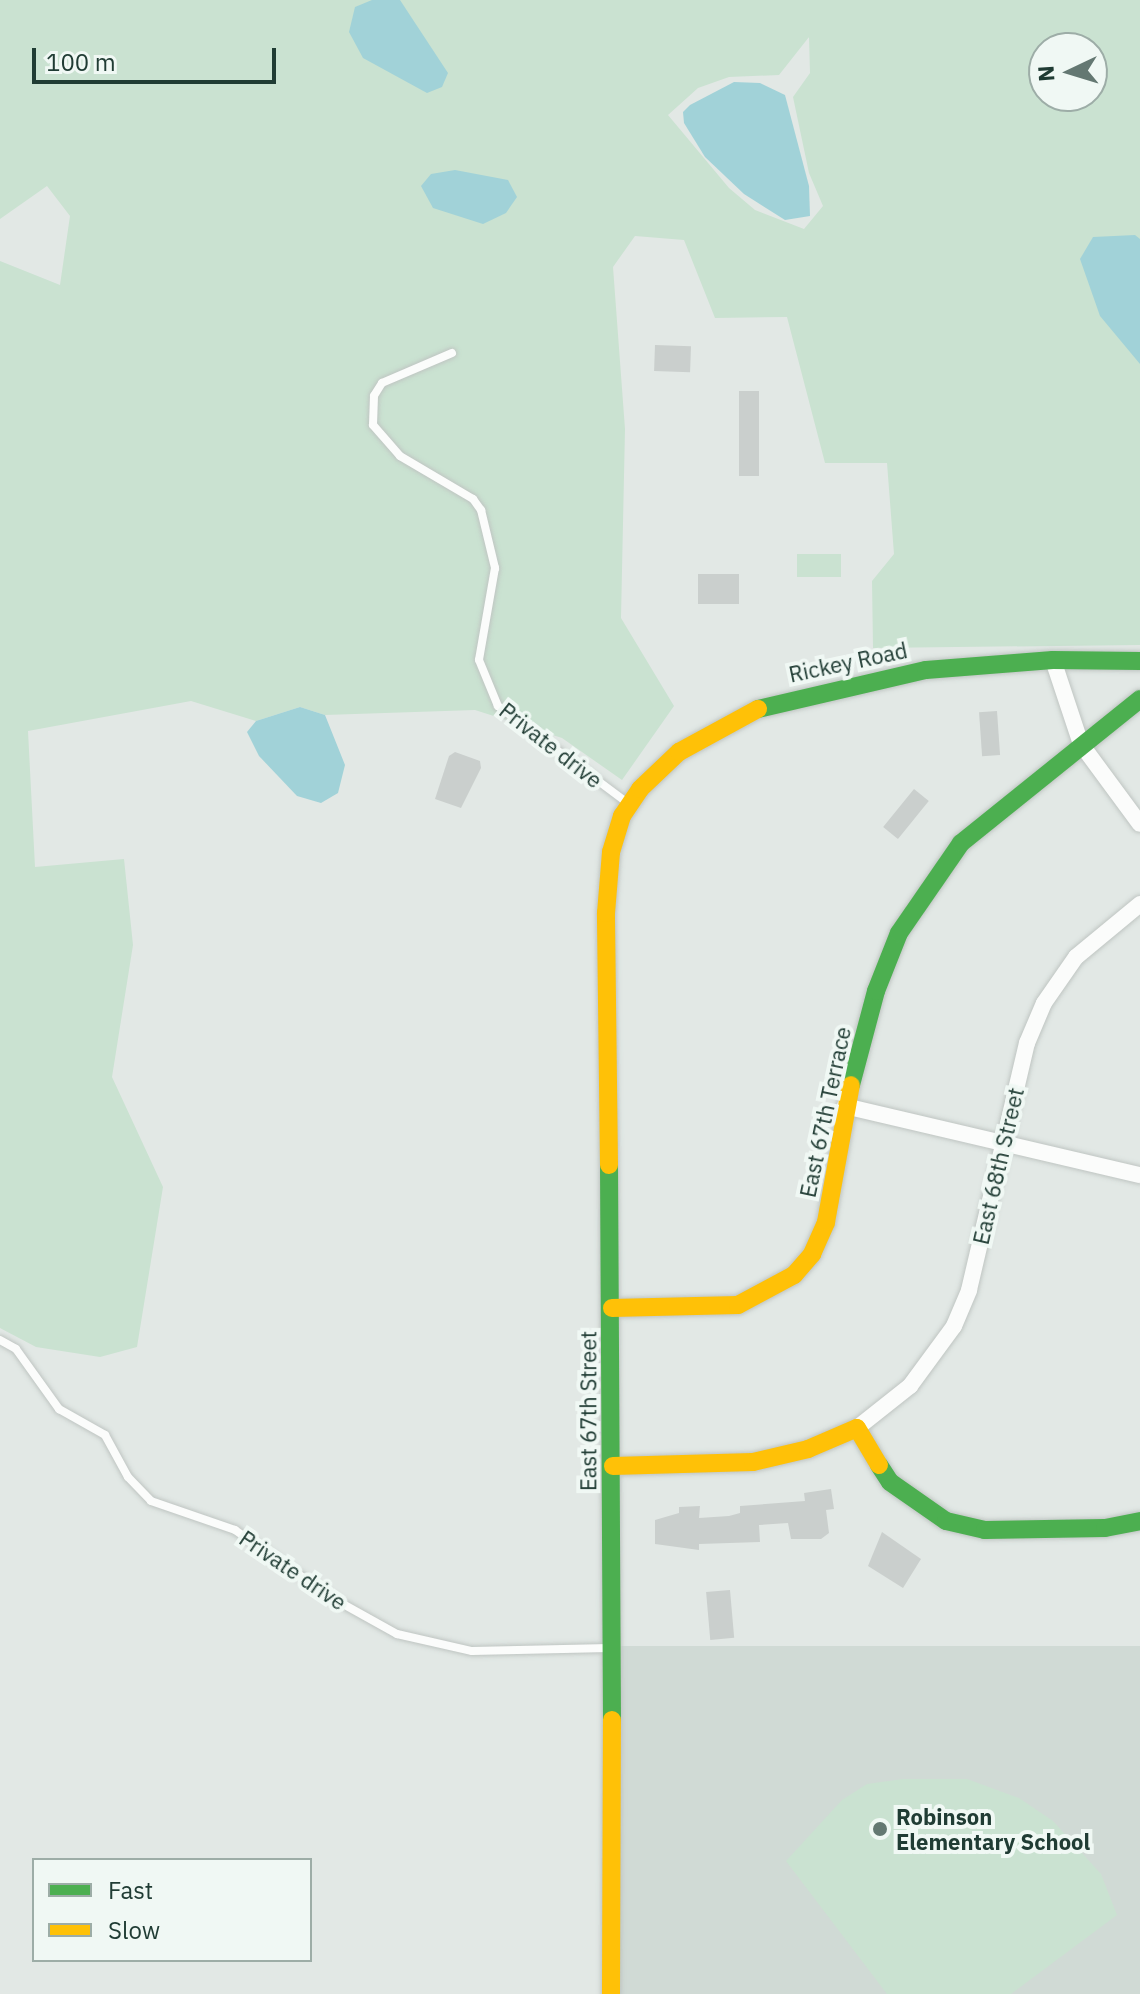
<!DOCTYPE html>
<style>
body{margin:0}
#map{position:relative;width:1140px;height:1994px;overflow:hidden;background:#e2e8e5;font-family:"IBM Plex Sans",sans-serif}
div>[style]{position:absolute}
.built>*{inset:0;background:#d0dad5;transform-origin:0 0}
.green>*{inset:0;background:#cae2d1;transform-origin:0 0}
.water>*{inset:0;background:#a1d2d8}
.building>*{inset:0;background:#cacfcd;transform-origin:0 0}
.roads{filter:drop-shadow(0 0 2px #bfc5c2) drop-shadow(0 0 2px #bfc5c2)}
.lane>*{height:8px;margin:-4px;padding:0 4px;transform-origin:4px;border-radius:4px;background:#fbfcfb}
.street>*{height:16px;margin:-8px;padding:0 8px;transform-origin:8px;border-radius:8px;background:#fbfcfb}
.fast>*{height:18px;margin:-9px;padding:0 9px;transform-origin:9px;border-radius:9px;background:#4caf50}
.slow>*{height:18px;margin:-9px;padding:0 9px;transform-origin:9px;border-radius:9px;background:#ffc107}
.dots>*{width:22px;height:22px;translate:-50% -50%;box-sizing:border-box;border:4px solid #f0f8f4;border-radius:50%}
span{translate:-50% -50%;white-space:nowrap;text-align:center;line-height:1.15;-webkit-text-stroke:8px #f0f8f4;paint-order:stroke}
.street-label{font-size:22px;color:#203c34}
.poi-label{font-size:22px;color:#203c34;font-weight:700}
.left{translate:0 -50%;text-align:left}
.legend{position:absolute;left:32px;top:1858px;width:280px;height:104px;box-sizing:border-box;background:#f0f8f4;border:2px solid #9dada7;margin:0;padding:10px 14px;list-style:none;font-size:24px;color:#203c34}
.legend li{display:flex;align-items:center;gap:16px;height:40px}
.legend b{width:40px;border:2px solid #9dada7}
.north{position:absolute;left:1028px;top:32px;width:80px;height:80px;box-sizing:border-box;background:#f0f8f4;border:2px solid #9dada7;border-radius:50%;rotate:266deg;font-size:22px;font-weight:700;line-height:32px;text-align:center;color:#203c34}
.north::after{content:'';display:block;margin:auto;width:28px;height:36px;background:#647872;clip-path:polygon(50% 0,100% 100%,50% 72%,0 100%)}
.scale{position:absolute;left:32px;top:48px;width:244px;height:36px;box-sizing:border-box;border:4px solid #203c34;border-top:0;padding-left:10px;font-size:24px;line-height:28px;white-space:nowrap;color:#203c34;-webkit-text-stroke:6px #f0f8f4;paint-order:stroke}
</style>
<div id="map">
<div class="built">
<i style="left:1140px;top:1646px;width:348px;height:521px;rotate:90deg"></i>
</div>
<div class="green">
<i style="clip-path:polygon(evenodd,0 0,1140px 0,1140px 645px,873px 648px,872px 581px,894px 554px,887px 463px,825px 463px,787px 317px,715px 318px,684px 240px,635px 236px,613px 267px,625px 429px,621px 618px,674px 706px,622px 780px,562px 738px,475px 710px,325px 715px,300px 707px,256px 721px,191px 701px,28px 731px,35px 867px,124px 859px,133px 945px,112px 1077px,163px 1187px,137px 1347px,100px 1357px,36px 1347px,0 1328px,0 261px,60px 285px,70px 216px,47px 186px,0 219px,0 0,809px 37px,810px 73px,793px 97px,809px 173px,823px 206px,804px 229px,755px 210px,729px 188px,668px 115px,698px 88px,729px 77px,779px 75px,809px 37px,0 0,1044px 48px,1092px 48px,1092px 96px,1044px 96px,1044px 48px)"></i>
<i style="left:841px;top:554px;width:23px;height:44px;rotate:90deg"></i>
<i style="clip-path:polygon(903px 1779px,967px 1779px,1019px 1798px,1053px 1821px,1101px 1874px,1117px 1915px,1011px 1994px,887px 1994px,786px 1861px,842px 1800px,867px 1784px)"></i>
</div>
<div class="water">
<i style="clip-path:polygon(372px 0,400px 0,448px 73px,442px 87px,427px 93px,363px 58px,349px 32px,355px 7px)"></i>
<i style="clip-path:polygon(734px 82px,760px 83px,785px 95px,809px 186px,810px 216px,785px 220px,744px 194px,705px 157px,684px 123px,683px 112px,690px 105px)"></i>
<i style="clip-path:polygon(455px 170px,508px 180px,517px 197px,506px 213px,483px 224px,433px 208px,421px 186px,431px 174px)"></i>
<i style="clip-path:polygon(1135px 235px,1140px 239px,1140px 364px,1100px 316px,1080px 259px,1093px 237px)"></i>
<i style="clip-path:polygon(300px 707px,325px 715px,345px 765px,338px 793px,321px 803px,297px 796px,259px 756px,247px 732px,256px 721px)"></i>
</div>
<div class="building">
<i style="left:655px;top:345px;width:36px;height:26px;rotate:2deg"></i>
<i style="left:739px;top:391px;width:20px;height:85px"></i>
<i style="left:739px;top:574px;width:30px;height:41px;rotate:90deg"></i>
<i style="left:997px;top:711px;width:44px;height:18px;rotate:86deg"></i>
<i style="clip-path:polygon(455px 752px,480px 761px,481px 768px,461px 808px,435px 799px,449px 756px)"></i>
<i style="left:914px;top:789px;width:19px;height:49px;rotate:39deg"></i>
<i style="clip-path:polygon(831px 1489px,834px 1509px,826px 1510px,829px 1533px,821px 1539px,791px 1539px,788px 1523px,759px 1525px,760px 1542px,699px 1544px,699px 1550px,655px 1544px,655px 1520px,679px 1513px,679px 1507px,700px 1506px,699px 1518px,729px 1516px,740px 1513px,740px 1506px,805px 1501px,804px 1493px)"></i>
<i style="clip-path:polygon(882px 1532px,921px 1559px,903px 1588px,868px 1566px)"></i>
<i style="left:730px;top:1590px;width:48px;height:24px;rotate:85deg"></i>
</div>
<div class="roads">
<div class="lane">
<i style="left:452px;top:353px;width:76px;rotate:156.8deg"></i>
<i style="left:382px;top:383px;width:15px;rotate:122deg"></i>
<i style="left:374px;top:396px;width:29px;rotate:92deg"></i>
<i style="left:373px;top:425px;width:41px;rotate:48.9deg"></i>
<i style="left:400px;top:456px;width:85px;rotate:30.5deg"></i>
<i style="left:473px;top:499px;width:14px;rotate:54deg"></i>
<i style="left:481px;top:510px;width:60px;rotate:76.4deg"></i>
<i style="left:495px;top:568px;width:93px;rotate:99.9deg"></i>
<i style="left:479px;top:660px;width:50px;rotate:67.6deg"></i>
<i style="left:498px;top:706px;width:164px;rotate:36.8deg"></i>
<i style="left:0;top:1340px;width:18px;rotate:29deg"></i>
<i style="left:16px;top:1349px;width:74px;rotate:54.4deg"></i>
<i style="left:59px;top:1409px;width:53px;rotate:29.5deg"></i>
<i style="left:105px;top:1435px;width:48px;rotate:61.3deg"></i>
<i style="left:128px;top:1477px;width:33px;rotate:46deg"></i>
<i style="left:151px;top:1501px;width:89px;rotate:19deg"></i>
<i style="left:235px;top:1530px;width:121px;rotate:34.9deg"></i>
<i style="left:334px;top:1599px;width:72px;rotate:29.1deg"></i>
<i style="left:397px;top:1634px;width:77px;rotate:12.8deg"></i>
<i style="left:472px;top:1651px;width:137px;rotate:-1.3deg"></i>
</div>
<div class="street">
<i style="left:1053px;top:660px;width:89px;rotate:71.6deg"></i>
<i style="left:1081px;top:744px;width:99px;rotate:53.6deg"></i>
<i style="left:845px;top:1106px;width:303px;rotate:13.2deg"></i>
<i style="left:857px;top:1428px;width:68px;rotate:-38.4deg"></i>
<i style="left:910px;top:1386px;width:74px;rotate:-53.7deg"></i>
<i style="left:954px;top:1326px;width:39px;rotate:-67deg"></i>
<i style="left:969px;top:1290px;width:254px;rotate:-76.8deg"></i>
<i style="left:1027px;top:1043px;width:43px;rotate:-67deg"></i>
<i style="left:1044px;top:1003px;width:56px;rotate:-55.2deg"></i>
<i style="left:1076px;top:957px;width:83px;rotate:-39.6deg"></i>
</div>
<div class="fast">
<i style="left:758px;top:709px;width:172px;rotate:-13.1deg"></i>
<i style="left:926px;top:670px;width:127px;rotate:-4.5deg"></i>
<i style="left:1053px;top:660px;width:87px;rotate:0.7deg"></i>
<i style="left:851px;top:1085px;width:97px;rotate:-75.1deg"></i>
<i style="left:876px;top:991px;width:62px;rotate:-68.4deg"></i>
<i style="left:899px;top:933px;width:109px;rotate:-55.4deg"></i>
<i style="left:961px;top:843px;width:230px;rotate:-38.8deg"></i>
<i style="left:609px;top:1165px;width:555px;rotate:89.69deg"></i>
<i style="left:879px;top:1465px;width:20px;rotate:57deg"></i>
<i style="left:890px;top:1482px;width:68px;rotate:34.9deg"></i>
<i style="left:946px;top:1521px;width:40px;rotate:13deg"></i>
<i style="left:985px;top:1530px;width:120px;rotate:-1deg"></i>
<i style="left:1105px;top:1528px;width:36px;rotate:-11deg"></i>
</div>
<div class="slow">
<i style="left:609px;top:1165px;width:252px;rotate:-90.7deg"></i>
<i style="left:606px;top:913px;width:61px;rotate:-85.3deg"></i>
<i style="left:611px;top:852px;width:38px;rotate:-73deg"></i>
<i style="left:622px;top:816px;width:32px;rotate:-56deg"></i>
<i style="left:640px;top:789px;width:54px;rotate:-43.5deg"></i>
<i style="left:679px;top:752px;width:90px;rotate:-28.6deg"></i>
<i style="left:612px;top:1308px;width:126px;rotate:-1.4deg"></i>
<i style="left:738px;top:1305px;width:64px;rotate:-28.2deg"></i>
<i style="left:794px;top:1275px;width:28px;rotate:-49deg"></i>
<i style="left:812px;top:1254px;width:35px;rotate:-66deg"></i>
<i style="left:826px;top:1222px;width:139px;rotate:-79.7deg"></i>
<i style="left:613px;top:1466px;width:140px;rotate:-1.6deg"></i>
<i style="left:753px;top:1462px;width:57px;rotate:-13.3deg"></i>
<i style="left:808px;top:1449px;width:53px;rotate:-23.2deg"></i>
<i style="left:857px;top:1428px;width:43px;rotate:59.3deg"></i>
<i style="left:611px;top:1994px;width:274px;rotate:-89.8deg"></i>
</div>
</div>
<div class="dots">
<i style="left:880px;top:1829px;background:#647872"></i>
</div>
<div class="street-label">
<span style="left:848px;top:662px;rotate:-12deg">Rickey Road</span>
<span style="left:551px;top:745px;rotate:38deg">Private drive</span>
<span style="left:825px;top:1112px;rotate:-78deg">East 67th Terrace</span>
<span style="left:998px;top:1166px;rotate:-77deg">East 68th Street</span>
<span style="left:588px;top:1411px;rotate:-90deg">East 67th Street</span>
<span style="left:293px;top:1570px;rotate:34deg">Private drive</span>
</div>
<div class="poi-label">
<span class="left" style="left:896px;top:1829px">Robinson<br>Elementary School</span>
</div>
<ul class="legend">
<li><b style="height:10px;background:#4caf50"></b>Fast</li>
<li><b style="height:10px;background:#ffc107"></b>Slow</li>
</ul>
<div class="north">N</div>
<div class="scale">100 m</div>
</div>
